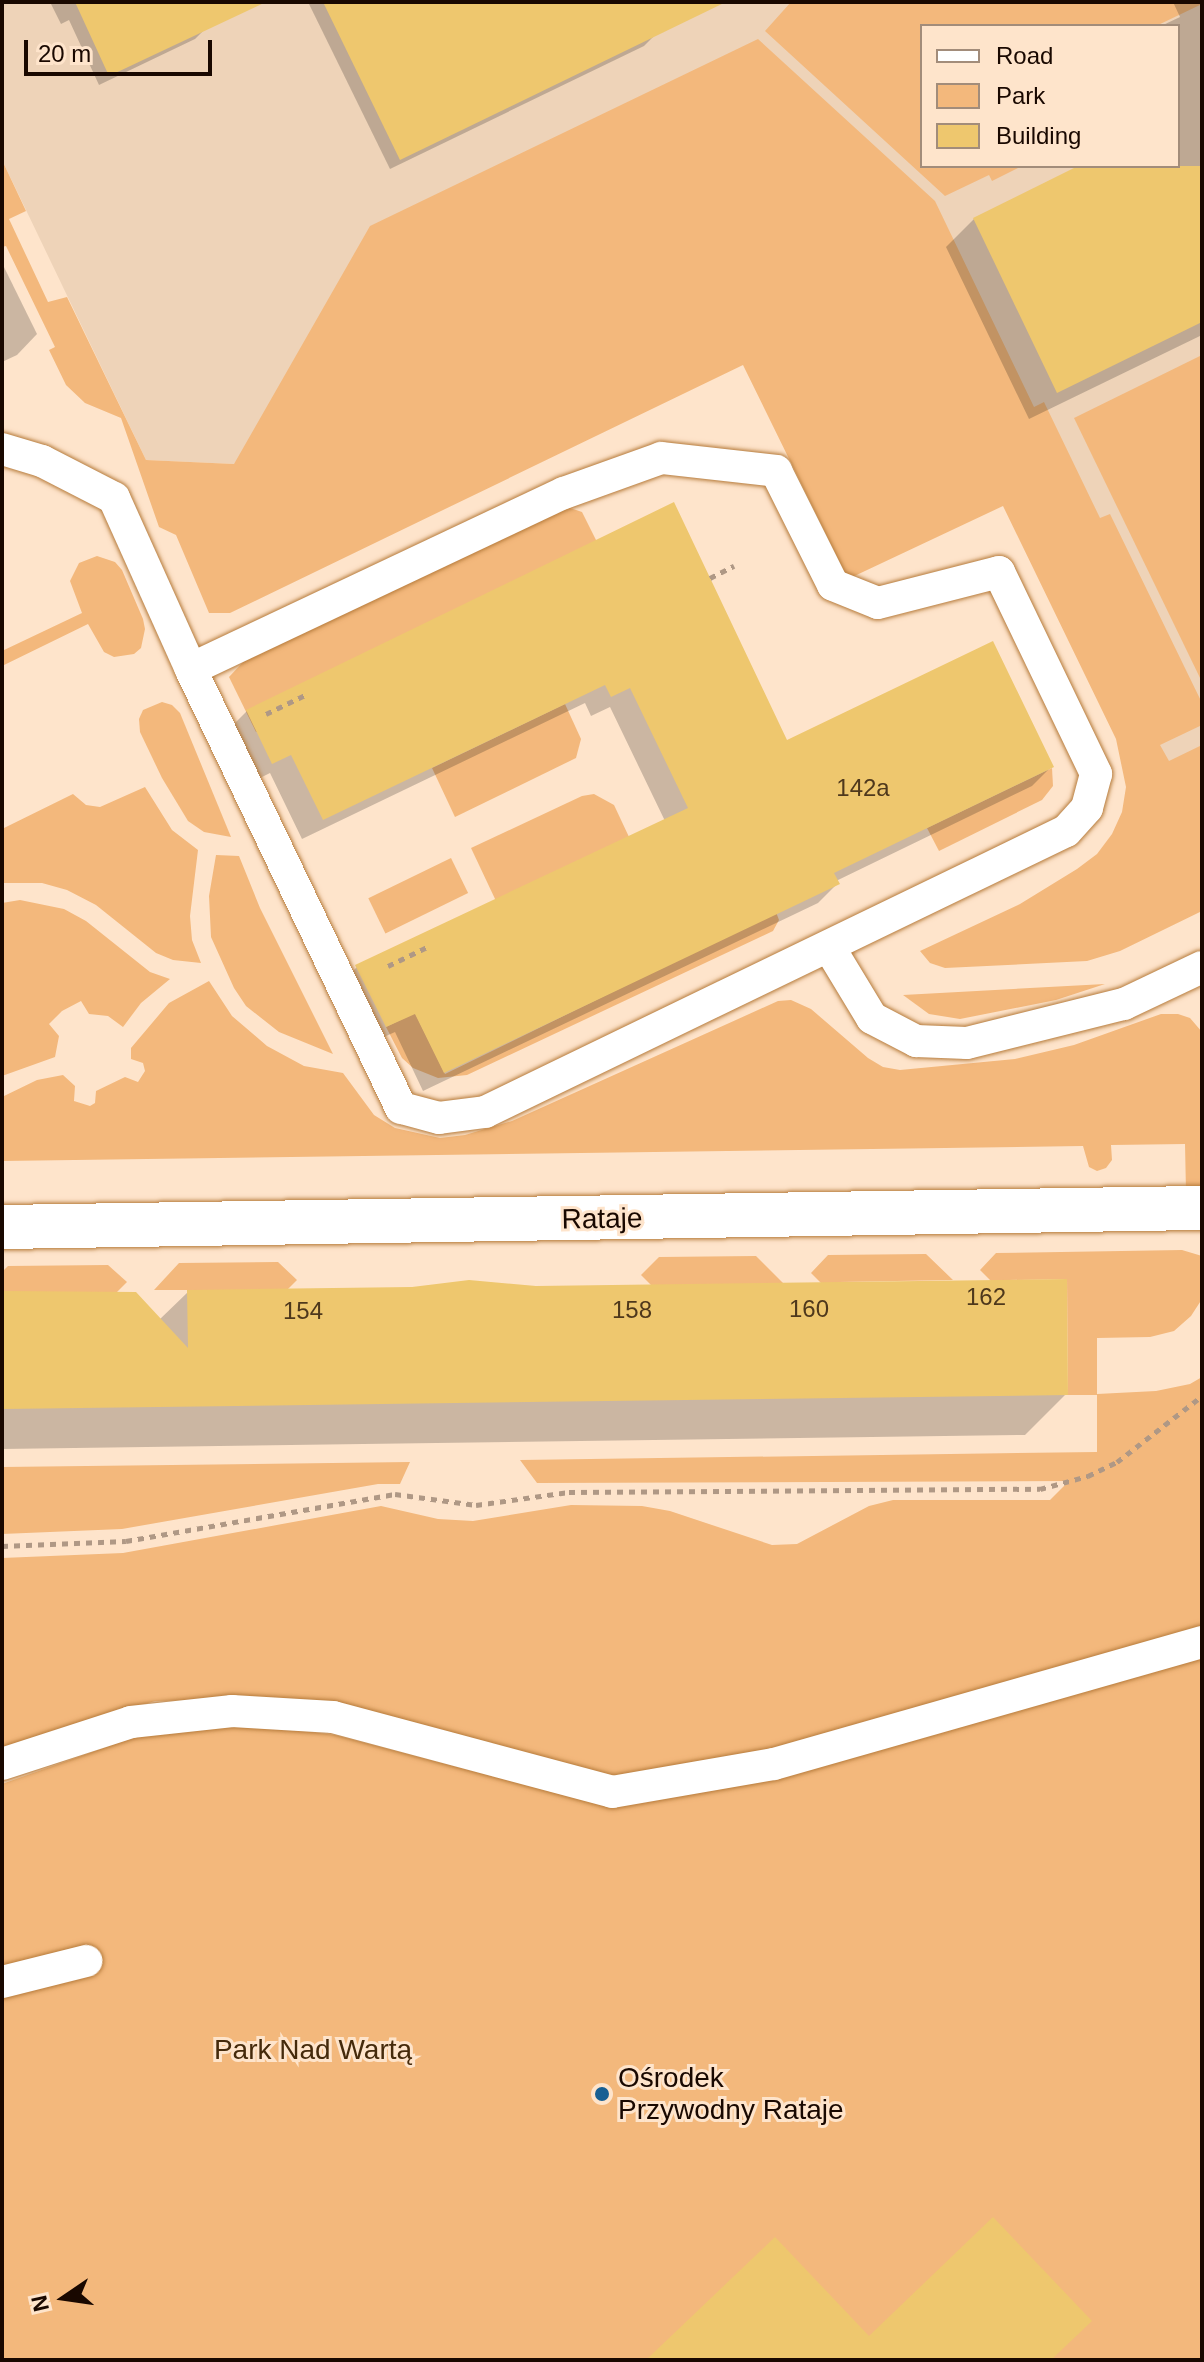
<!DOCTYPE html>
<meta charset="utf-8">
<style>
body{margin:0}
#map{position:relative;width:1204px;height:2362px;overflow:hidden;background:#fee4cb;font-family:Arial,sans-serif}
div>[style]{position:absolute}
.built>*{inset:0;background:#eed3b8}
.green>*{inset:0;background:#f3b87c;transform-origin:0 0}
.shadow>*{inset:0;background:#0003}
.building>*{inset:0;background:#eec76e}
.path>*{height:5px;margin-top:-2.5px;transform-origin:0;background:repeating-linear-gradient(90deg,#af9885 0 6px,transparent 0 12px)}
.roads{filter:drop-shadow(0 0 2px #b67b3b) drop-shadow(0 0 2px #b67b3b)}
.lane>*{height:32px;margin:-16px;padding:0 16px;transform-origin:16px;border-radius:16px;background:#fff}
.street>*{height:44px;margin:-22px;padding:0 22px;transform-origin:22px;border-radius:22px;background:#fff}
.dots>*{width:22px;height:22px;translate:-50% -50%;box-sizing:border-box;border:4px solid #fee4cb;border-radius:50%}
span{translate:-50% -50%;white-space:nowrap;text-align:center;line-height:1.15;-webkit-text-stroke:6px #fee4cb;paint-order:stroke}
.number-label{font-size:24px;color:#4e381c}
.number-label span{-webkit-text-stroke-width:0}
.street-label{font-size:28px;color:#190800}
.park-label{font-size:28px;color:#452a0b}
.poi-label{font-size:28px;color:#190800}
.left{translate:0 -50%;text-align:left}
.frame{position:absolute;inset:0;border:4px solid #190800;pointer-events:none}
.legend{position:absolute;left:920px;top:24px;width:260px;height:144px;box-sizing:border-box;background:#fee4cb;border:2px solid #a28c7a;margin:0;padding:10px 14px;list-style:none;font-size:24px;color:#190800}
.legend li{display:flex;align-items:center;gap:16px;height:40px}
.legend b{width:40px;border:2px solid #a28c7a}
.north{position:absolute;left:24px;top:2258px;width:80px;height:80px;-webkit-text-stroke:6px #fee4cb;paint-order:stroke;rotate:257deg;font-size:22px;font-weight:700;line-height:32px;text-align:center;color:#190800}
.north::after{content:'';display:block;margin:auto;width:28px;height:36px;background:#190800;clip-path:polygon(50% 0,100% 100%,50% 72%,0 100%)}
.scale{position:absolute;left:24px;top:40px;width:188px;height:36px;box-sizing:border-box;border:4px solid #190800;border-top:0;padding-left:10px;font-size:24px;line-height:28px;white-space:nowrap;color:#190800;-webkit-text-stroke:6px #fee4cb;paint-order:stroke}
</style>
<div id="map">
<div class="built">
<i style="clip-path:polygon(evenodd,2px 2px,1202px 2px,1202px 837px,1012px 483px,748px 347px,234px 464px,146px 460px,2px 160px,2px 2px,922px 26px,1178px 26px,1178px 166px,922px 166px,922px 26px)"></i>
</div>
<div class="green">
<i style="clip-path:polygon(791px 2px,1202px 2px,1202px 4px,1156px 26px,922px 26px,922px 166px,1022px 166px,992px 181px,989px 175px,945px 196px,765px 31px)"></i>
<i style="clip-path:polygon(758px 39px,935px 201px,1034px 407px,1044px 402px,1100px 518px,1110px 514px,1202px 703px,1202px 725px,1160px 745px,1169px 761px,1202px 745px,1202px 911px,1120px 951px,1087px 961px,945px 968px,930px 963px,920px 951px,1020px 904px,1077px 869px,1097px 854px,1112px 834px,1122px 812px,1126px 787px,1116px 739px,1003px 506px,848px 579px,743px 365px,230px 613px,209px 613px,176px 535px,159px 527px,121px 418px,85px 403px,66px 385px,49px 350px,55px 347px,6px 246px,2px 247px,2px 160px,26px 211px,9px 219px,48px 302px,67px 297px,146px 460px,234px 464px,370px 226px)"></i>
<i style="clip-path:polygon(1202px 355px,1202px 682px,1074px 418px)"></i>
<i style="clip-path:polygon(567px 507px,582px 512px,597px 542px,311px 706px,256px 732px,229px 677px,245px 660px)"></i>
<i style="clip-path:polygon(97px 556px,115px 562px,122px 570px,143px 619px,145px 629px,141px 648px,134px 654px,114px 657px,104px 652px,88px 624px,2px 666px,2px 651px,82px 613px,70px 581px,79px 563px)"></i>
<i style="clip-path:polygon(162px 702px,172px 705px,180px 713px,231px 837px,204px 832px,188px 821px,162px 778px,140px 732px,139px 719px,143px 710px)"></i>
<i style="clip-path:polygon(565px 704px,581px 739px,576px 758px,455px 817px,432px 768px)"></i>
<i style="clip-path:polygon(1052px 768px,1053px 786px,1042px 800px,939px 851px,927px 828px)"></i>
<i style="clip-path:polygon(145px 787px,172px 830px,198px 850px,190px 916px,192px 940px,201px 963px,173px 960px,156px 953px,96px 905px,67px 890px,42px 883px,2px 883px,2px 829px,73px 794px,86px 805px,100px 807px)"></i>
<i style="clip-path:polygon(594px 794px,614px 805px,629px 837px,496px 901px,471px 848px,582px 796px)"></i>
<i style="clip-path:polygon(216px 855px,239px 856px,260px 908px,333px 1054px,279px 1032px,246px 1006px,234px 988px,211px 937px,209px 896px)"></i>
<i style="left:451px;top:858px;width:39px;height:92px;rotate:64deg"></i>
<i style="clip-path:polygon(20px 900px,64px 909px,86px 921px,150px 972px,170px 979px,141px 1003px,123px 1027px,108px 1016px,89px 1014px,81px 1001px,62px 1011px,49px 1024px,59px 1036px,55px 1057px,2px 1076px,2px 903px)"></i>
<i style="clip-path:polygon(776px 912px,779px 920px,773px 931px,467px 1075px,438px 1078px,413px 1068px,402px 1058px,386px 1027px,415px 1013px,445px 1074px)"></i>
<i style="clip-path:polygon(209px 981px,232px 1016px,267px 1046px,304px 1066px,343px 1073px,374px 1115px,395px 1128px,440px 1138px,465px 1135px,512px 1121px,778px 1001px,791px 1000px,811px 1009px,868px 1058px,883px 1067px,900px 1070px,1015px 1059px,1074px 1045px,1161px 1014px,1178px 1014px,1190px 1018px,1202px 1032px,1202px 1187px,1186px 1192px,1185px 1144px,1111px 1145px,1112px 1160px,1106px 1168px,1097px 1171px,1089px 1167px,1083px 1146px,2px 1161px,2px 1097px,37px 1080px,63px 1075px,75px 1086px,74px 1101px,90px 1106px,95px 1103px,96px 1091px,125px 1077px,138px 1082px,145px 1071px,143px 1063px,131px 1059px,131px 1048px,169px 1003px)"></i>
<i style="clip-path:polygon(1105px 984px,1056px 1000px,960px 1019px,929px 1014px,903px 995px)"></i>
<i style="clip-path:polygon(1182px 1250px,1202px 1256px,1202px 1299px,1191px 1316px,1174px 1331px,1150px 1337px,1097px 1338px,1097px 1394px,1156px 1391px,1190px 1384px,1202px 1377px,1202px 1626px,765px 1750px,657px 1772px,611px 1776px,283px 1698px,155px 1701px,2px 1747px,2px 1558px,123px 1553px,381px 1506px,438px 1519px,473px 1521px,571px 1505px,642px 1506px,670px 1511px,772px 1545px,797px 1544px,869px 1506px,893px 1500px,1050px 1500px,1069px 1481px,537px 1483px,520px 1460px,1097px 1452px,1097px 1395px,1068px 1395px,1067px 1279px,1009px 1280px,999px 1289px,980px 1270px,996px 1253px)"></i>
<i style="clip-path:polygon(926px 1254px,953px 1280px,839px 1282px,829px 1291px,811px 1273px,828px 1255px)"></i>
<i style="clip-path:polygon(756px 1256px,783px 1283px,660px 1294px,641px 1275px,659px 1257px)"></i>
<i style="clip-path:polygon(278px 1262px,297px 1280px,278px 1299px,268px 1290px,154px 1290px,179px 1263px)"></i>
<i style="clip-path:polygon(108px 1265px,127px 1282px,108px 1301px,2px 1291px,2px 1272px,8px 1266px)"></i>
<i style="clip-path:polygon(410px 1462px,400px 1484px,378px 1484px,122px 1529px,2px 1534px,2px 1467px)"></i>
<i style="clip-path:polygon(1202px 1658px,1202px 2360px,2px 2360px,2px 1784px,132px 1738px,192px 1726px,279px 1728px,335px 1735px,586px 1801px)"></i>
</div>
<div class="shadow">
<i style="clip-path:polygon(50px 2px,192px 2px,205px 29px,195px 39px,99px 85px,69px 20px,61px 24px)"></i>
<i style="clip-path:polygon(308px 2px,639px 2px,655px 35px,644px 46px,390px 169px)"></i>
<i style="clip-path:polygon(1173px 2px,1202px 2px,1202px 335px,1029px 419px,946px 247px,974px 219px,1083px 166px,1178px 166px,1178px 26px,1161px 26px,1180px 17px)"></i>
<i style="clip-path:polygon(2px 263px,37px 334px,17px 355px,2px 362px)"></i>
<i style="clip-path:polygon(674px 505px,786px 743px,1051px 767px,1032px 786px,836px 881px,837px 884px,818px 903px,423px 1091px,395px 1032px,366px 1045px,337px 987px,357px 967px,665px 821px,610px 707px,591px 716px,585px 703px,302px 839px,270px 773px,252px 782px,227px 731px,247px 711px)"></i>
<i style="clip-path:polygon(188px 1292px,1066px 1394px,1025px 1435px,2px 1449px,2px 1295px,159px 1320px)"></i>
</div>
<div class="building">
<i style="clip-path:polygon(75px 2px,266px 2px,109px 76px)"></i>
<i style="clip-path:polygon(323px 2px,726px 2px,400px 160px)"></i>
<i style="clip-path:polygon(1078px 166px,1202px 166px,1202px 322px,1057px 393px,973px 218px)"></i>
<i style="clip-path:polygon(674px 502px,787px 740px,993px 641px,1054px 767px,834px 873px,840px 884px,444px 1073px,415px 1014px,386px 1027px,355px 965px,688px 808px,630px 688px,611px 697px,605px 685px,323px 820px,291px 755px,272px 764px,246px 710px)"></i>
<i style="clip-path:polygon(1067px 1279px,1068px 1395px,2px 1409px,2px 1291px,136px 1292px,188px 1348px,187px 1290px,412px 1287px,469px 1280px,536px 1286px)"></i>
<i style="clip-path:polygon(993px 2217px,1092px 2321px,1051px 2360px,646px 2360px,775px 2237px,869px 2336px)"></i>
</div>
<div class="path">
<i style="left:710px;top:578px;width:27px;rotate:-27deg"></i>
<i style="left:266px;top:714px;width:43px;rotate:-26deg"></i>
<i style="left:388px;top:966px;width:43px;rotate:-26deg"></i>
<i style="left:2px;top:1546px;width:124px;rotate:-2.3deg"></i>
<i style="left:126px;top:1541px;width:273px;rotate:-9.9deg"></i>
<i style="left:395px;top:1494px;width:82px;rotate:7.7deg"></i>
<i style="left:476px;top:1505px;width:94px;rotate:-8deg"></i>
<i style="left:569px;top:1492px;width:471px;rotate:-0.4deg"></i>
<i style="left:1040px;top:1489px;width:50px;rotate:-15.2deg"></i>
<i style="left:1088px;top:1476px;width:32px;rotate:-26deg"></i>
<i style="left:1117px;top:1462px;width:108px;rotate:-37.8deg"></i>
</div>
<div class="roads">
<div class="lane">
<i style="left:2px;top:449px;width:42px;rotate:16.7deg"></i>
<i style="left:42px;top:461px;width:81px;rotate:27.2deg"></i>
<i style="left:114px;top:498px;width:188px;rotate:65.8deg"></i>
<i style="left:661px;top:458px;width:116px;rotate:6.4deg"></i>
<i style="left:776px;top:471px;width:127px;rotate:63.4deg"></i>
<i style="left:833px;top:585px;width:48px;rotate:21.8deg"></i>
<i style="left:878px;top:603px;width:125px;rotate:-14.4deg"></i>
<i style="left:999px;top:572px;width:224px;rotate:64.3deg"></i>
<i style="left:1096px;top:774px;width:35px;rotate:105deg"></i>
<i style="left:1087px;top:808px;width:31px;rotate:132deg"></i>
<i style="left:1066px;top:831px;width:645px;rotate:154.19deg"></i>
<i style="left:485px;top:1112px;width:46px;rotate:172.6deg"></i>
<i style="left:439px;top:1118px;width:39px;rotate:-165deg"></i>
<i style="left:401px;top:1108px;width:487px;rotate:-115.6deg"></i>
<i style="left:191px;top:669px;width:412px;rotate:-25.3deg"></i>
<i style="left:564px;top:493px;width:103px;rotate:-19.8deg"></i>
<i style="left:829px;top:947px;width:83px;rotate:58.8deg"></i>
<i style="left:872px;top:1018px;width:50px;rotate:27.6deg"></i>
<i style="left:916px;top:1041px;width:51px;rotate:2.2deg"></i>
<i style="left:967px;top:1043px;width:162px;rotate:-14deg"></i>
<i style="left:1124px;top:1004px;width:86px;rotate:-25.4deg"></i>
<i style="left:2px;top:1764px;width:136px;rotate:-18deg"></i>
<i style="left:131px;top:1722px;width:102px;rotate:-6.2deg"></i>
<i style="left:232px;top:1711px;width:101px;rotate:3.4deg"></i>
<i style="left:333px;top:1717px;width:289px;rotate:15deg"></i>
<i style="left:612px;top:1792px;width:164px;rotate:-9.8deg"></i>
<i style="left:774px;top:1764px;width:445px;rotate:-15.9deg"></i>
<i style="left:2px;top:1982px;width:87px;rotate:-14deg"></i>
</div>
<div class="street">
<i style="left:2px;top:1227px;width:1200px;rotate:-0.91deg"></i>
</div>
</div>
<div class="dots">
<i style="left:602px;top:2094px;background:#175f93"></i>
</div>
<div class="number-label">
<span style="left:863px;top:788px">142a</span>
<span style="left:986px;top:1297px">162</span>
<span style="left:809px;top:1309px">160</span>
<span style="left:632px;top:1310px">158</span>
<span style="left:303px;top:1311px">154</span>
</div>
<div class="street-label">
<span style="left:602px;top:1219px;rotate:-1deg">Rataje</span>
</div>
<div class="park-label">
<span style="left:313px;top:2050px">Park Nad Wartą</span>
</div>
<div class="poi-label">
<span class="left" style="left:618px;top:2094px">Ośrodek<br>Przywodny Rataje</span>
</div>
<div class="frame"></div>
<ul class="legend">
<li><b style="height:10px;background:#fff"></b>Road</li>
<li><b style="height:22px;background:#f3b87c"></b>Park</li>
<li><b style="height:22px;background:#eec76e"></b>Building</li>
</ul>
<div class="north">N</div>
<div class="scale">20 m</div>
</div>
